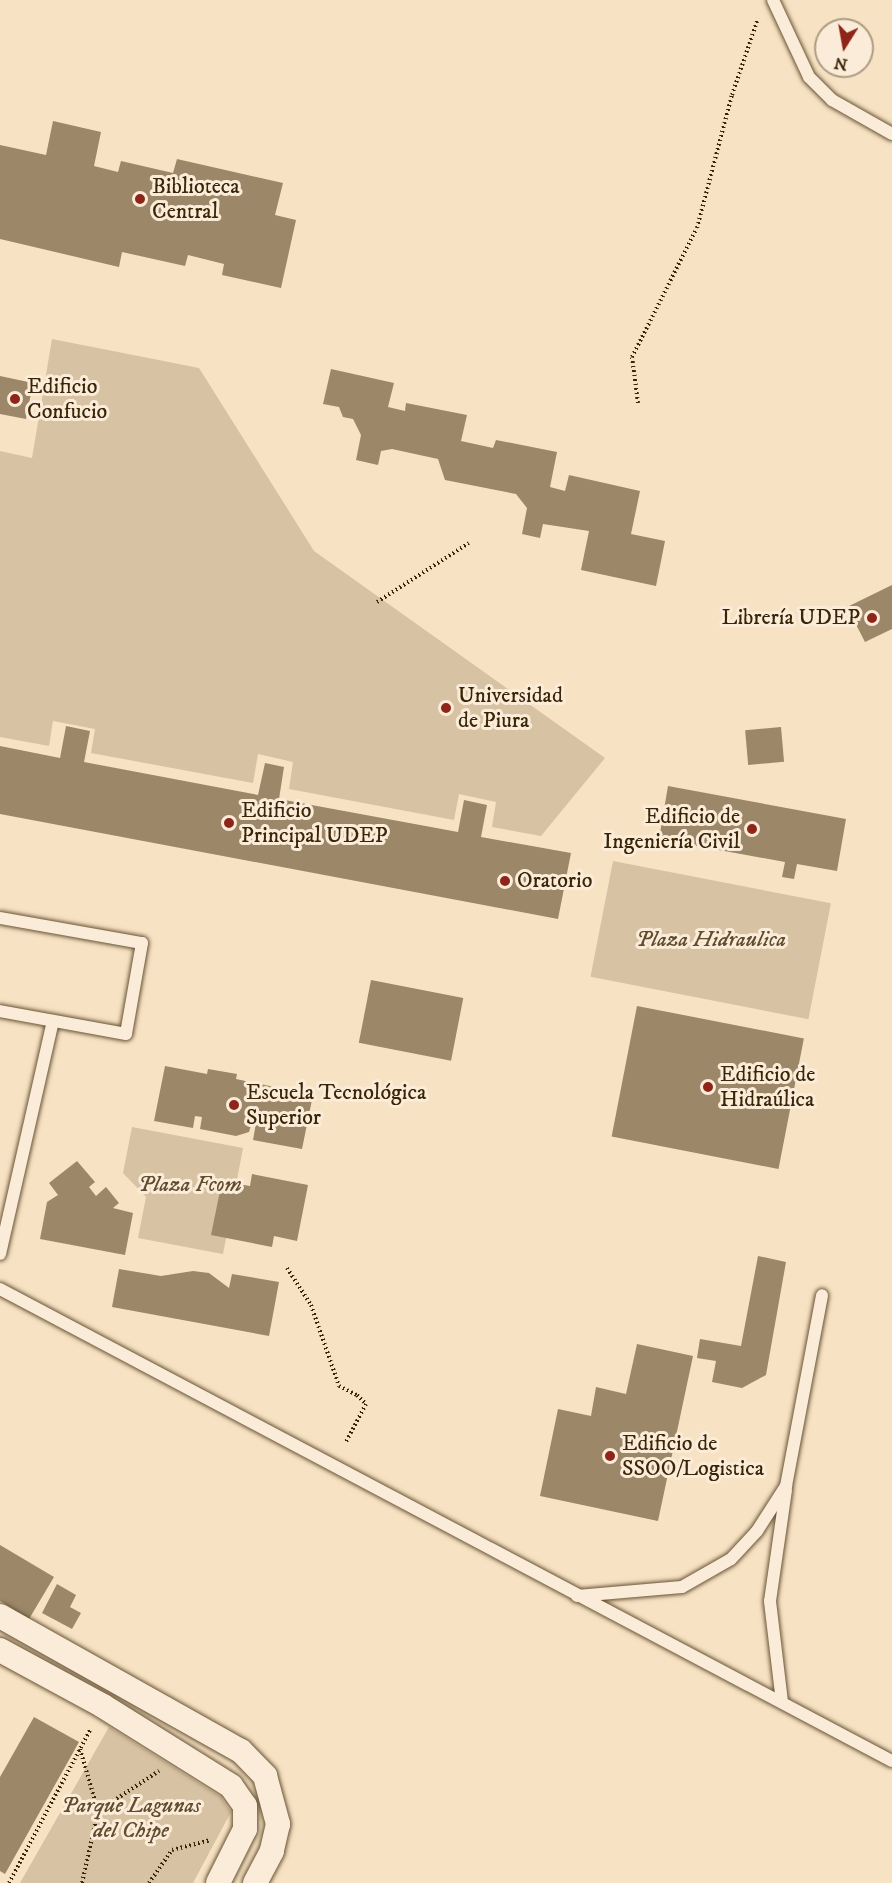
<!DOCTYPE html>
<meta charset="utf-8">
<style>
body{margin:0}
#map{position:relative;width:892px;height:1883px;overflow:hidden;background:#f7e2c3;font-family:"IM FELL DW Pica",serif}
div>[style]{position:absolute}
.green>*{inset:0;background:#d7c2a3;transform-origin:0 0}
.building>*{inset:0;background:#9c8769;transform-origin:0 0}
.path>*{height:4px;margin-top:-2px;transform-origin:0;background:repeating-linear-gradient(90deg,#392507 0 1.5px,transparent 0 4.5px)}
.roads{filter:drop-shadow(0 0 2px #685436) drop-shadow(0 0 2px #685436)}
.lane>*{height:12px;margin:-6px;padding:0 6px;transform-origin:6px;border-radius:6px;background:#faecd8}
.street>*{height:24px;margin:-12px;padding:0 12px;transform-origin:12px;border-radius:12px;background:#faecd8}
.dots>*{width:16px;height:16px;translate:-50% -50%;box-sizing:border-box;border:3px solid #faecd8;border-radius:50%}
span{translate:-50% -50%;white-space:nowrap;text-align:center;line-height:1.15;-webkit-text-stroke:6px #faecd8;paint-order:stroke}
.poi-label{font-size:22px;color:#392507}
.left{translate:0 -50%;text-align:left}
.right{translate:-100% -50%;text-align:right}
.park-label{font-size:22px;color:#604c2e;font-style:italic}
.north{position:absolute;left:814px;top:18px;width:60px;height:60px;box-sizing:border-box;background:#faecd8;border:2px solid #ad9c84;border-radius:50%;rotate:191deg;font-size:16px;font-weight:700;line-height:24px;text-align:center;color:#392507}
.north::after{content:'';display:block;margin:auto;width:21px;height:27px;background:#8f2418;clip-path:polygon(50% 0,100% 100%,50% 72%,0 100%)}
</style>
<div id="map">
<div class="green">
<i style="clip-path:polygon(52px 339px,199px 368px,314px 551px,605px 758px,541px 836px,492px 827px,496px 802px,459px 794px,454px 820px,289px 789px,293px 762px,258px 754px,253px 783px,91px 753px,95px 729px,53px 721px,49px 746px,0 737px,0 451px,32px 458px)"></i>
<i style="left:613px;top:861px;width:222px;height:118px;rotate:11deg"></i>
<i style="clip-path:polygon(132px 1127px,243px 1148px,223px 1254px,138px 1238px,146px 1197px,123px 1173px)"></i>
<i style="clip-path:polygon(109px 1727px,221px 1797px,231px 1812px,193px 1883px,20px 1883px)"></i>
</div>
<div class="building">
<i style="clip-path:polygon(53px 121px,101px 132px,94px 166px,118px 172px,121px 161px,173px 173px,177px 159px,283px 183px,275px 215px,296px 220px,281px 288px,222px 275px,224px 264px,188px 255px,185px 266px,122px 252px,119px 267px,0 239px,0 145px,46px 155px)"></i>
<i style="clip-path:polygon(331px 369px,394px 383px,388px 407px,405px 411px,406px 403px,467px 415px,461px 441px,493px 448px,496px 440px,557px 452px,550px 487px,565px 491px,569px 475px,640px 491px,631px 534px,665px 541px,656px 586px,581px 570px,589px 531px,543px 524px,540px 538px,522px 534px,527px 508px,516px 494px,445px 480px,438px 459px,392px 449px,381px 451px,378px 465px,356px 460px,361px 435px,353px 419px,343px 417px,339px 407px,323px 404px)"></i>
<i style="clip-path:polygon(0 376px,33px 383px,26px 419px,0 414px)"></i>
<i style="clip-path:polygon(892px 585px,892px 629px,865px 642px,847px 607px)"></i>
<i style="clip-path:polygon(66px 726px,90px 731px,84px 762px,258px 795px,265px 763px,284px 767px,279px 799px,458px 832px,464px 800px,487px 805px,481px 837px,571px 853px,558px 919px,0 814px,0 746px,60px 758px)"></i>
<i style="left:781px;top:727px;width:35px;height:36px;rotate:85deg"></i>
<i style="clip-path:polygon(668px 786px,846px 819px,837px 871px,797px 864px,794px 879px,782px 877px,785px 862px,659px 839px)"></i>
<i style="left:371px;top:980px;width:94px;height:64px;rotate:11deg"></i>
<i style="left:637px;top:1006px;width:170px;height:133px;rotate:11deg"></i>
<i style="clip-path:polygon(165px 1066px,207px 1074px,208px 1069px,237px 1074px,236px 1079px,313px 1095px,302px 1149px,253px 1140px,256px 1123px,252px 1122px,249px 1132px,236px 1136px,200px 1129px,202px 1117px,195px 1116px,193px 1128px,154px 1121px)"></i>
<i style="clip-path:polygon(77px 1161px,95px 1182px,89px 1187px,96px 1196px,106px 1187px,119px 1203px,113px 1208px,133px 1213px,125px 1255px,40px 1239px,47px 1202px,58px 1195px,49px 1183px)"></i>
<i style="clip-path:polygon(252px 1174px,308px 1185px,297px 1241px,274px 1236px,272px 1247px,211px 1235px,222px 1181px,250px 1186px)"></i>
<i style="clip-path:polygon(758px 1256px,786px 1262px,766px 1375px,742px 1388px,712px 1382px,716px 1361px,697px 1358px,700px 1339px,741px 1346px)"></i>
<i style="clip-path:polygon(119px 1269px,161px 1276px,193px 1271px,209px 1273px,229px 1288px,232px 1274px,279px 1282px,269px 1336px,112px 1307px)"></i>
<i style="clip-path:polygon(637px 1344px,693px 1356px,658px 1521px,540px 1496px,558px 1409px,591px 1416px,596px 1387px,626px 1394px)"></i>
<i style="clip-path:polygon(0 1545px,54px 1577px,29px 1619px,0 1601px)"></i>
<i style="clip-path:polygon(57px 1584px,76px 1595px,70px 1607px,81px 1613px,72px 1629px,42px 1613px)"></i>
<i style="clip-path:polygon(34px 1717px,79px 1742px,5px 1874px,0 1871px,0 1777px)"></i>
</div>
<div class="path">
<i style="left:638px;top:403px;width:46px;rotate:-97.4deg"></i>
<i style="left:632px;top:357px;width:144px;rotate:-63.3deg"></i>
<i style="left:697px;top:228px;width:138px;rotate:-75.3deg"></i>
<i style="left:732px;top:95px;width:81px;rotate:-71.3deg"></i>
<i style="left:377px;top:602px;width:109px;rotate:-32.7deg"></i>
<i style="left:287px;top:1268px;width:44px;rotate:57deg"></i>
<i style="left:311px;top:1305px;width:86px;rotate:70.9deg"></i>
<i style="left:339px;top:1386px;width:20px;rotate:27deg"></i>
<i style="left:357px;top:1395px;width:13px;rotate:45deg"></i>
<i style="left:366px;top:1404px;width:43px;rotate:117.8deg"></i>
<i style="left:80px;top:1749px;width:65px;rotate:73.8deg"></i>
<i style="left:98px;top:1811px;width:74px;rotate:102.5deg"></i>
<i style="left:98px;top:1811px;width:73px;rotate:-33.3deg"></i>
<i style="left:9px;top:1883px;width:175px;rotate:-62.1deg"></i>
<i style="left:149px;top:1883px;width:40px;rotate:-55.1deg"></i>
<i style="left:172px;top:1850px;width:40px;rotate:-14.4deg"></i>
</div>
<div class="roads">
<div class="lane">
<i style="left:773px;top:0;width:85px;rotate:64.9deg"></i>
<i style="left:809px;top:77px;width:33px;rotate:45deg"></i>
<i style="left:832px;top:100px;width:69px;rotate:29.5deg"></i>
<i style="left:0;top:918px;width:144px;rotate:10deg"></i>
<i style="left:142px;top:943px;width:92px;rotate:100deg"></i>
<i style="left:126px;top:1034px;width:128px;rotate:-169.7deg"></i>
<i style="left:0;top:1254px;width:239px;rotate:-77.2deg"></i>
<i style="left:0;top:1289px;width:1009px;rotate:27.89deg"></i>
<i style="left:577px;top:1596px;width:105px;rotate:-4.9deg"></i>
<i style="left:682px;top:1587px;width:56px;rotate:-29.7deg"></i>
<i style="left:731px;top:1559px;width:38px;rotate:-47deg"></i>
<i style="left:757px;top:1531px;width:54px;rotate:-57.2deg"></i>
<i style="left:786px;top:1486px;width:194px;rotate:-79.3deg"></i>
<i style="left:782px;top:1702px;width:102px;rotate:-96.8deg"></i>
<i style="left:770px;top:1601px;width:112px;rotate:-81.8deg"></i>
</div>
<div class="street">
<i style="left:0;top:1616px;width:276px;rotate:29.3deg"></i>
<i style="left:241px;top:1751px;width:35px;rotate:46deg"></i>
<i style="left:265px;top:1776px;width:50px;rotate:74.8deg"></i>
<i style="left:278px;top:1824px;width:28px;rotate:103deg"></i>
<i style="left:272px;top:1851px;width:36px;rotate:118deg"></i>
<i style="left:0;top:1650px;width:117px;rotate:28.5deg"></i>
<i style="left:103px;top:1706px;width:151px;rotate:32deg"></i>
<i style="left:231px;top:1786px;width:24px;rotate:55deg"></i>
<i style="left:245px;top:1806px;width:23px;rotate:90deg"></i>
<i style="left:245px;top:1829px;width:60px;rotate:116.6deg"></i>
</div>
</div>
<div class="dots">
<i style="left:140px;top:199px;background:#8f2418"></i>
<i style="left:15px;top:399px;background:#8f2418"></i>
<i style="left:872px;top:618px;background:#8f2418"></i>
<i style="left:446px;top:708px;background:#8f2418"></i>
<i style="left:229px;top:823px;background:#8f2418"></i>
<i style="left:752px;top:829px;background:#8f2418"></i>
<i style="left:505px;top:881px;background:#8f2418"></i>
<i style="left:708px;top:1087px;background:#8f2418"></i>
<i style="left:234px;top:1105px;background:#8f2418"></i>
<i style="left:610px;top:1456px;background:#8f2418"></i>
</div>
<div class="poi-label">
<span class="left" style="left:152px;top:199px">Biblioteca<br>Central</span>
<span class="left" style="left:27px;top:399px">Edificio<br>Confucio</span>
<span class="right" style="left:860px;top:618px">Librería UDEP</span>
<span class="left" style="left:458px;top:708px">Universidad<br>de Piura</span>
<span class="left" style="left:241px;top:823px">Edificio<br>Principal UDEP</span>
<span class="right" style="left:740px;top:829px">Edificio de<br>Ingeniería Civil</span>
<span class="left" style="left:517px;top:881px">Oratorio</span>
<span class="left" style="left:720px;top:1087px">Edificio de<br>Hidraúlica</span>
<span class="left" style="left:246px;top:1105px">Escuela Tecnológica<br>Superior</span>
<span class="left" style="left:622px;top:1456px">Edificio de<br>SSOO/Logistica</span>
</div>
<div class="park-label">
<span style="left:711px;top:940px">Plaza Hidraulica</span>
<span style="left:190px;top:1185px">Plaza Fcom</span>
<span style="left:131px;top:1818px">Parque Lagunas<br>del Chipe</span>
</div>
<div class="north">N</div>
</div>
